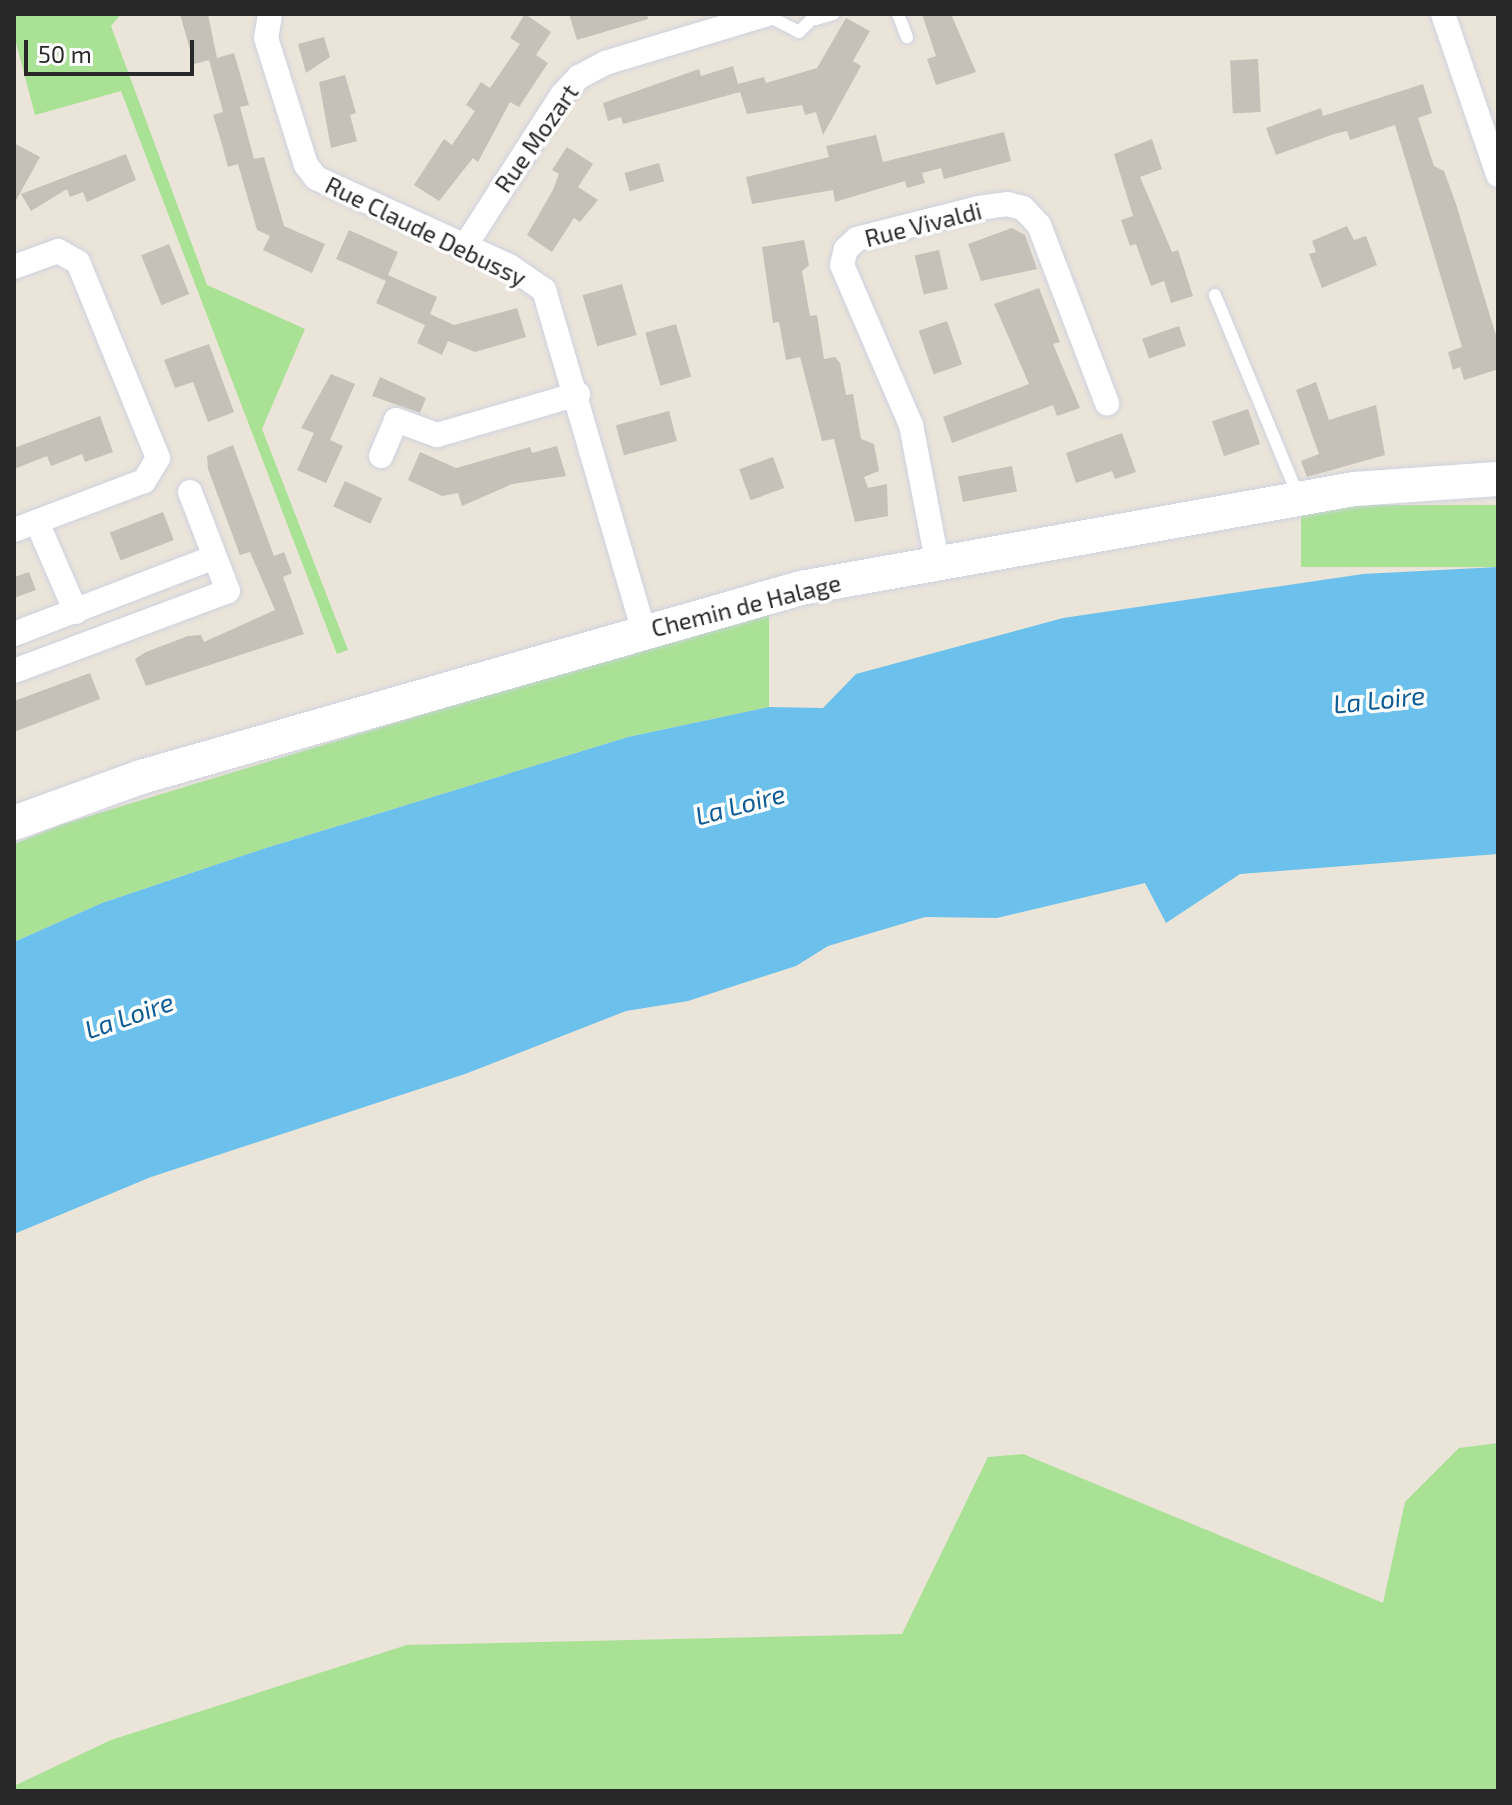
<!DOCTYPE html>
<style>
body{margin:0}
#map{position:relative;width:1512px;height:1805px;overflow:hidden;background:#eae4d9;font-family:"Exo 2",sans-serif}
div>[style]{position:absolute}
.green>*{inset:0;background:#a9e195;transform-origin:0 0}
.water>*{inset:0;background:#6cc1ec}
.building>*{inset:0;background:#c5c1b9;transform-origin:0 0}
.roads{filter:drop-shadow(0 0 2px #ced1e1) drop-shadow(0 0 2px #ced1e1)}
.lane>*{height:12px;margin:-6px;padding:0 6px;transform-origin:6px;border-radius:6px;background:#fff}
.street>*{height:24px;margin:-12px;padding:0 12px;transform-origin:12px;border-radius:12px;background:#fff}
.secondary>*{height:34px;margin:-17px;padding:0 17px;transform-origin:17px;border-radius:17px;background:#fff}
span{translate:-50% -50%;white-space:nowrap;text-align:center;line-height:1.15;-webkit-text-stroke:7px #fff;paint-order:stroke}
.street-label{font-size:24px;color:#282828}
.water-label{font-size:26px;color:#0f5c95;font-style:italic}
.frame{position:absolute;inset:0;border:16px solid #282828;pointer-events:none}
.scale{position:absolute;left:24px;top:40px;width:170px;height:36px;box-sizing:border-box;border:4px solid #282828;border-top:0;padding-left:10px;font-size:24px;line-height:28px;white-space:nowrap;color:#282828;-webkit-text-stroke:6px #fff;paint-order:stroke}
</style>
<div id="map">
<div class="green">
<i style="clip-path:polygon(14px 14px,121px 14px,111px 26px,207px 285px,305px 329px,262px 429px,348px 650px,337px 654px,121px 91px,35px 115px,14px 35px)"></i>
<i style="left:1498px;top:505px;width:62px;height:197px;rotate:90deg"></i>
<i style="clip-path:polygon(769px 609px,769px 707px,628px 737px,266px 848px,102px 903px,14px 942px,14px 844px,60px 825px)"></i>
<i style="clip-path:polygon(1498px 1443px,1498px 1791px,14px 1791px,14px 1786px,111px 1740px,407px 1645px,902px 1634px,988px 1457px,1023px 1454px,1383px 1603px,1405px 1502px,1459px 1448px)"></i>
</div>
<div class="water">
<i style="clip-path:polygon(1498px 567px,1498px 854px,1240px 874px,1166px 923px,1145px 883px,997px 918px,925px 917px,828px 946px,796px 966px,688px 1001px,626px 1011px,465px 1074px,151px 1177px,14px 1234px,14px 942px,102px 903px,266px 848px,628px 737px,769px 707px,823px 708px,856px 674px,1063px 618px,1363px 574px)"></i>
</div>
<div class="building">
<i style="clip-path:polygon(180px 14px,208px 14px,217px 58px,234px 53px,249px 105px,240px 107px,254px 159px,264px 157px,284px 226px,325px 244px,312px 273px,263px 250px,270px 236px,257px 230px,238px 164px,228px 167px,221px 141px,213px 115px,223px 112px,209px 60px,194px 64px)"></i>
<i style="clip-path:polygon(525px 14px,551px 32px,536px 55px,548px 63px,519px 107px,510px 102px,478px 162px,473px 158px,439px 201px,414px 185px,444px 139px,452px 145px,475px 111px,466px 105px,481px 82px,490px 88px,520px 44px,510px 38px)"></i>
<i style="clip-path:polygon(569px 14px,647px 14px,648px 19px,577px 40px)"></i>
<i style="clip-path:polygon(922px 14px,951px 14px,976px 72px,936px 85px,927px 59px,936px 56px)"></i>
<i style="clip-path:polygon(846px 18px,870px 31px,853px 61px,861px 66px,823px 135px,816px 112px,805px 115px,802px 105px,747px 114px,740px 92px,623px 124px,621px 117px,608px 121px,603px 103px,699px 69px,701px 76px,733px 66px,738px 84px,764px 77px,766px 83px,817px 68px)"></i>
<i style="clip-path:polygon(324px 37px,330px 57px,306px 73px,298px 44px)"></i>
<i style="left:1258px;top:59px;width:53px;height:28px;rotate:87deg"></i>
<i style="clip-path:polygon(345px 75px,356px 113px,350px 115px,357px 141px,331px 148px,319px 82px)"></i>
<i style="clip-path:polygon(1423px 84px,1432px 113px,1418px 118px,1434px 166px,1444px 171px,1456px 204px,1498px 342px,1496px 370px,1464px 380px,1460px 367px,1453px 370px,1448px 352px,1462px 347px,1395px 125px,1350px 140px,1347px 131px,1334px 134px,1276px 155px,1266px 128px,1321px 108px,1323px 116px)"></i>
<i style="clip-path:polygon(1004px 132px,1011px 161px,944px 179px,941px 168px,922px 173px,925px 183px,907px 188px,905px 181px,835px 202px,833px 190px,752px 204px,746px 177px,829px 157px,826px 146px,876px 135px,883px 162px)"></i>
<i style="clip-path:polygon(1152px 139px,1162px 169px,1140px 177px,1172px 252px,1178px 250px,1193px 296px,1171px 303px,1164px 281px,1151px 286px,1136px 244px,1130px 246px,1121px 220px,1133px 216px,1114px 154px)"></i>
<i style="clip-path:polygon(14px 143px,40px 157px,14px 204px)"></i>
<i style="clip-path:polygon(567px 147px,593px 164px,578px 187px,598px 200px,580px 222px,574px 218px,552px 252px,527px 235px,553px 190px,559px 174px,552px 170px)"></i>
<i style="clip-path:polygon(126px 154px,136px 180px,87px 202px,83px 192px,70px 197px,67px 189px,31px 211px,21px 194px)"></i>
<i style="left:659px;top:163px;width:19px;height:36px;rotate:74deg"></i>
<i style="clip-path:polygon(1347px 226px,1354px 240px,1366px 236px,1377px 265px,1322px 288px,1309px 254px,1316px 252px,1312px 241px)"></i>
<i style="clip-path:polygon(1012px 228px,1025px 235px,1037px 269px,981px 281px,968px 244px)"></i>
<i style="clip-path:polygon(349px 230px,398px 252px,388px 275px,437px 297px,430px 314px,454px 325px,517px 308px,526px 337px,475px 352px,448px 341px,442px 355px,417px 343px,425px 325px,376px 303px,386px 281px,336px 259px)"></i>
<i style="clip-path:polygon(804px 240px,809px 265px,802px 271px,810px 316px,817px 315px,824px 359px,835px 357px,840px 363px,846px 395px,853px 394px,861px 439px,874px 444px,879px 471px,864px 477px,868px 488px,887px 484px,888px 516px,855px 522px,834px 439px,822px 441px,800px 357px,786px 360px,779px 322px,773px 323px,762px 247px)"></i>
<i style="left:169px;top:244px;width:54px;height:30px;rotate:68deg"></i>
<i style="left:939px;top:250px;width:40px;height:25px;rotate:77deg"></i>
<i style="left:622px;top:284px;width:53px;height:41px;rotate:74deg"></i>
<i style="clip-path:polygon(1039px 288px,1060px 342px,1053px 344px,1080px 408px,1057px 416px,1053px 405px,952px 443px,943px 417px,1029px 384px,994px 304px)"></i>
<i style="left:947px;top:321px;width:46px;height:30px;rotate:71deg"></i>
<i style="left:676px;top:324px;width:55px;height:32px;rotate:74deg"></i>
<i style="left:1179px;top:326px;width:21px;height:39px;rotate:71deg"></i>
<i style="clip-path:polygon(209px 344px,234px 412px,208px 422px,193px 382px,175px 388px,164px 360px)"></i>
<i style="clip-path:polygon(331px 374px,355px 384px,330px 440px,343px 446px,326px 483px,297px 470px,314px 433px,301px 428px)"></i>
<i style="clip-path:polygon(380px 377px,426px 398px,420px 413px,372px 396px)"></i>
<i style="clip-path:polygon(1316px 382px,1329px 420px,1376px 405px,1385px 455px,1307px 477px,1301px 461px,1319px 454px,1296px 390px)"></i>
<i style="left:1248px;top:409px;width:37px;height:38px;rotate:71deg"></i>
<i style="left:669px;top:411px;width:31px;height:55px;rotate:75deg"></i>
<i style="clip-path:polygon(100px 416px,113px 452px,85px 462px,82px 454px,51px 466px,47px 456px,14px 469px,14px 448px)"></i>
<i style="clip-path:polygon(1122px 433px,1136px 472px,1115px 479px,1112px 471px,1076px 483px,1066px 453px)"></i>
<i style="clip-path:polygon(233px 445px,274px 556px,284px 552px,292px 573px,283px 577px,304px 634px,146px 686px,135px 659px,146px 652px,188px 636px,201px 635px,204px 642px,275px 610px,250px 552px,240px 555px,208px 469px,207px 456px)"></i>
<i style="clip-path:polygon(557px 446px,566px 476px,512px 484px,462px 506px,458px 493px,442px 496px,408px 480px,420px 452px,456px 468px,530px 447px,532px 453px)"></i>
<i style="left:773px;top:457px;width:33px;height:36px;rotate:70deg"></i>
<i style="left:1012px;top:466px;width:26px;height:55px;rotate:79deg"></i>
<i style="left:345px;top:481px;width:41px;height:28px;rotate:25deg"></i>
<i style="left:163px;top:512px;width:30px;height:57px;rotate:69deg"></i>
<i style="clip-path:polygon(29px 572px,36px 590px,14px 598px,14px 577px)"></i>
<i style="clip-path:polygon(90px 673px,100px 699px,14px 732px,14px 701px)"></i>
</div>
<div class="roads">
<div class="lane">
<i style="left:898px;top:14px;width:25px;rotate:69deg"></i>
<i style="left:766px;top:15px;width:37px;rotate:27deg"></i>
<i style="left:799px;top:32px;width:25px;rotate:-45deg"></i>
<i style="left:816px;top:19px;width:18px;rotate:-16deg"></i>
<i style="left:1215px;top:295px;width:217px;rotate:67.5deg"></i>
</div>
<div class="street">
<i style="left:270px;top:14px;width:24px;rotate:99deg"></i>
<i style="left:266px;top:38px;width:133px;rotate:72.5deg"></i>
<i style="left:306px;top:165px;width:16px;rotate:52deg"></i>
<i style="left:316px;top:178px;width:212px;rotate:24.5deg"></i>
<i style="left:509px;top:266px;width:42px;rotate:34.4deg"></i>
<i style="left:544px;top:290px;width:355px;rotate:73.7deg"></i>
<i style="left:1443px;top:14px;width:170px;rotate:71.1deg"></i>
<i style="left:465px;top:246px;width:179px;rotate:-57.3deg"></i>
<i style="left:562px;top:95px;width:25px;rotate:-47deg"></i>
<i style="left:579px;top:77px;width:30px;rotate:-28deg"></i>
<i style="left:605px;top:63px;width:169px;rotate:-16.8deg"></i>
<i style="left:14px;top:267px;width:47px;rotate:-20deg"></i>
<i style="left:58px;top:251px;width:23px;rotate:29deg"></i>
<i style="left:78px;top:262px;width:212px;rotate:67.8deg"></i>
<i style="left:158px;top:458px;width:27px;rotate:121deg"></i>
<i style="left:144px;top:481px;width:139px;rotate:159.3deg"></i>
<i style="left:381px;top:456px;width:39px;rotate:-67deg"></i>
<i style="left:396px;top:420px;width:44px;rotate:20.1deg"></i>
<i style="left:437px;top:435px;width:147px;rotate:-16.2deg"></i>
<i style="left:37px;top:522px;width:98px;rotate:66.6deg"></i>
<i style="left:937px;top:561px;width:138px;rotate:-100.8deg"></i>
<i style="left:911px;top:425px;width:174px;rotate:-113.3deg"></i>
<i style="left:842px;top:265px;width:16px;rotate:-76deg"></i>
<i style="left:846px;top:249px;width:15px;rotate:-42deg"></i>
<i style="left:857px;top:239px;width:126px;rotate:-14.3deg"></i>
<i style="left:979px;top:208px;width:28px;rotate:-8deg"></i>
<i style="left:1007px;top:204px;width:16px;rotate:14deg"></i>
<i style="left:1023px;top:208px;width:23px;rotate:47deg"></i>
<i style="left:1039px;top:225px;width:191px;rotate:69.1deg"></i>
<i style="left:14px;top:634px;width:215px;rotate:-21deg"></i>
<i style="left:14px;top:671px;width:228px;rotate:-20.5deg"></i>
<i style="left:228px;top:591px;width:106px;rotate:-111deg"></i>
</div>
<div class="secondary">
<i style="left:14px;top:823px;width:135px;rotate:-19.9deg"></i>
<i style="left:141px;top:777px;width:687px;rotate:-15.98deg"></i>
<i style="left:801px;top:588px;width:562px;rotate:-10.15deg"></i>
<i style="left:1354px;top:489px;width:144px;rotate:-4deg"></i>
</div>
</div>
<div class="street-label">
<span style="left:536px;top:138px;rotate:-55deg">Rue Mozart</span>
<span style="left:923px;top:224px;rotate:-14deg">Rue Vivaldi</span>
<span style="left:426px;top:231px;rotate:26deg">Rue Claude Debussy</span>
<span style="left:746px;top:605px;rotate:-14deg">Chemin de Halage</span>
</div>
<div class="water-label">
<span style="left:1379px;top:699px;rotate:-6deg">La Loire</span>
<span style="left:740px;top:804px;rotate:-15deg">La Loire</span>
<span style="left:129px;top:1015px;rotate:-19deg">La Loire</span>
</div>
<div class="frame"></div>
<div class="scale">50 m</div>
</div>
